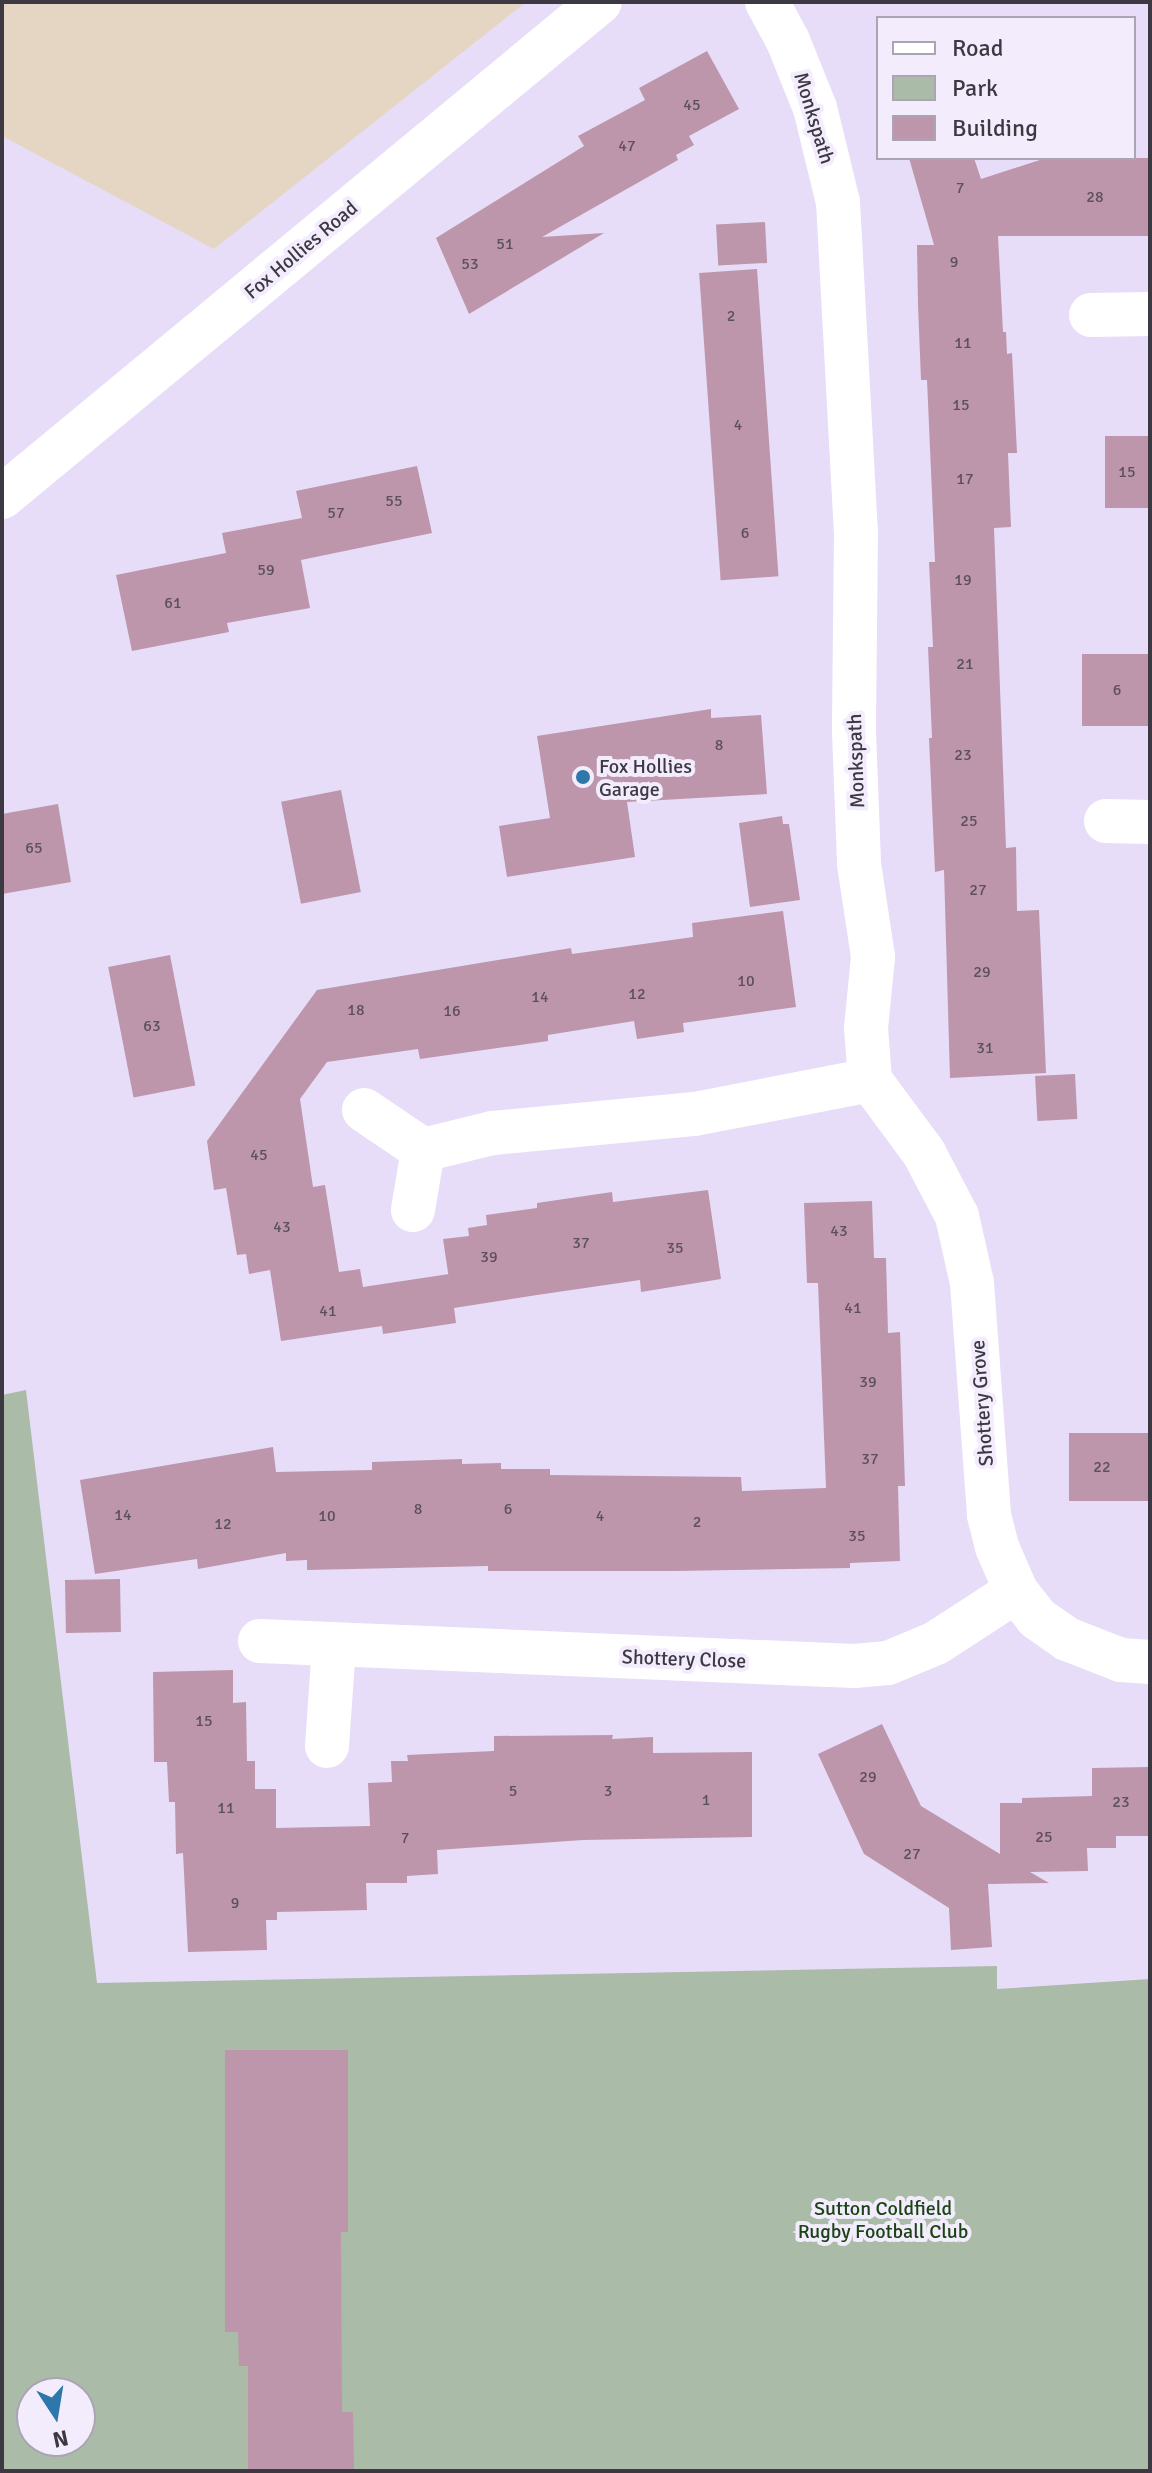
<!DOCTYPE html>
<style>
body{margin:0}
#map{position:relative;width:1152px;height:2473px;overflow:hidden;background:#e7ddf8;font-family:Signika,sans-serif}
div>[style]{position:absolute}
.education>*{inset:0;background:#e5d6c4}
.green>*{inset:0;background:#aabba8}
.building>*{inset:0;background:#bd96ab;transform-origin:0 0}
.street>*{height:44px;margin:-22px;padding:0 22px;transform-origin:22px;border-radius:22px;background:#fff}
.secondary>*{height:44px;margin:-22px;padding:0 22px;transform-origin:22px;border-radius:22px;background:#fff}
.dots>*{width:22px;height:22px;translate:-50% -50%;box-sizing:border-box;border:4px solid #f3ecfd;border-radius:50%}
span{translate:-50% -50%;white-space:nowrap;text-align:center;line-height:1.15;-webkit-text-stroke:8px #f3ecfd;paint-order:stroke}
.number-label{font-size:16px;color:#5d505d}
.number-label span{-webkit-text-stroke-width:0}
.street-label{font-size:20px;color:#3d3943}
.poi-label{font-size:20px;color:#3d3943}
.left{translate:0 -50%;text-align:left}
.park-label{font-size:20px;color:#1b4315}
.frame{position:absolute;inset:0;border:4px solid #3d3943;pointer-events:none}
.legend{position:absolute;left:876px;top:16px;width:260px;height:144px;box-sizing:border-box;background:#f3ecfd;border:2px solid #aaa4b3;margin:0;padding:10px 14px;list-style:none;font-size:24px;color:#3d3943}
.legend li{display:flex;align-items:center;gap:16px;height:40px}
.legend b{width:40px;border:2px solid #aaa4b3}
.north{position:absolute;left:16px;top:2377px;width:80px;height:80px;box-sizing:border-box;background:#f3ecfd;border:2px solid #aaa4b3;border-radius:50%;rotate:168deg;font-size:22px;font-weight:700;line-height:32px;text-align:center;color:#3d3943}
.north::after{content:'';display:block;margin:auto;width:28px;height:36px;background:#2d77aa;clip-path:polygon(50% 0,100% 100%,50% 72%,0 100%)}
</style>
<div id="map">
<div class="education">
<i style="clip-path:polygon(2px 2px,526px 2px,214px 249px,2px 136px)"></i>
</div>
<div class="green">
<i style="clip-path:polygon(evenodd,26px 1390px,97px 1983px,997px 1966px,997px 1989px,1150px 1979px,1150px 2471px,2px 2471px,2px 1395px,26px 1390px,32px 2393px,80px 2393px,80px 2441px,32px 2441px,32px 2393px)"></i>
</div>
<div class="building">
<i style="clip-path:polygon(707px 51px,739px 109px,689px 136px,694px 145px,676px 155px,678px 160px,542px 237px,604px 233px,469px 314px,436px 238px,584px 146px,578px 136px,645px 100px,639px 88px)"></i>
<i style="clip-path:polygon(909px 158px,974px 158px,981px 179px,1046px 158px,1150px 158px,1150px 236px,998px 236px,1003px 332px,1006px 332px,1007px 354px,1012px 353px,1017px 453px,1008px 453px,1011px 527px,994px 528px,1006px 848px,1016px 847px,1017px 911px,1039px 910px,1046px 1073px,950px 1078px,944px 870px,935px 872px,929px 738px,932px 738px,928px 647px,933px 647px,929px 562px,935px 562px,927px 380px,921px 380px,918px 305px,917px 245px,934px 245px)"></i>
<i style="left:765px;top:222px;width:41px;height:49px;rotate:87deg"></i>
<i style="left:757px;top:269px;width:308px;height:58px;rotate:86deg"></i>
<i style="left:1105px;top:436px;width:45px;height:72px"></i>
<i style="clip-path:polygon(417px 466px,432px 533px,301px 560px,310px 608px,227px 623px,229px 632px,132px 651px,116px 575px,226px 553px,222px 533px,302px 518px,296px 491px)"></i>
<i style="left:1150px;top:654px;width:72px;height:68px;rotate:90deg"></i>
<i style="clip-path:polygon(711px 709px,711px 718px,761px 715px,767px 794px,627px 802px,635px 857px,507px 877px,499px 826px,550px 818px,537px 736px)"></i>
<i style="left:341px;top:790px;width:104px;height:61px;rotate:79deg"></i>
<i style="clip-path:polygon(58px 804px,71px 882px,2px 894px,2px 814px)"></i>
<i style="clip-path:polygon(782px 816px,783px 824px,789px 824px,800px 900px,750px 907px,739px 823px)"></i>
<i style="clip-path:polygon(783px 911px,796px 1007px,683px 1023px,684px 1032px,637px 1039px,634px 1021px,548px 1035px,548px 1041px,420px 1059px,418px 1049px,327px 1062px,300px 1099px,313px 1187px,325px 1185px,339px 1272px,360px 1269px,363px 1287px,449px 1274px,449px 1279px,443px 1239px,469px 1236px,468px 1228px,487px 1225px,486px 1215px,537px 1208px,537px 1203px,612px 1192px,613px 1202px,708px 1190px,721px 1279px,641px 1292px,640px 1280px,537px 1295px,454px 1308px,456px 1323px,383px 1334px,382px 1326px,281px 1341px,270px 1270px,249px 1274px,246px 1254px,237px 1255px,226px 1188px,214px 1190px,207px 1141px,317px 990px,571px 948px,572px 954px,693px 937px,692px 923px)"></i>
<i style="left:170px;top:955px;width:133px;height:63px;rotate:79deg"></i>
<i style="left:1075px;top:1074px;width:45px;height:40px;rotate:87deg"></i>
<i style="clip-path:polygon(872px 1201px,874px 1258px,886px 1258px,888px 1333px,900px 1332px,905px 1486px,898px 1486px,900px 1561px,850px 1563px,850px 1568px,675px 1571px,488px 1571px,488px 1566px,307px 1570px,307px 1560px,286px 1561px,286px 1553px,198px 1569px,197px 1559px,95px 1574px,80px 1480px,273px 1447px,276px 1472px,372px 1470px,372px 1462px,462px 1459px,462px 1464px,501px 1463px,501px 1469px,550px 1469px,550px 1475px,741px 1477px,742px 1491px,826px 1488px,818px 1283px,807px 1283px,804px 1203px)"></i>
<i style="left:1069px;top:1433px;width:81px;height:68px"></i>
<i style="left:120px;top:1579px;width:53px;height:55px;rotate:89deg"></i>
<i style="clip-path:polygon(233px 1670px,233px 1703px,246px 1702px,247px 1761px,255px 1761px,255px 1789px,276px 1789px,276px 1828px,370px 1826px,368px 1783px,392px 1782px,391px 1761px,408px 1761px,407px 1755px,494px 1751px,494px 1736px,613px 1735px,612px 1739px,653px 1737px,653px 1753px,752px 1752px,752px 1837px,583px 1840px,437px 1850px,438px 1874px,407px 1876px,407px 1883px,366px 1883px,367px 1910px,277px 1912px,277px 1920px,266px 1920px,267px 1950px,188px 1952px,183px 1853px,176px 1854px,175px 1802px,169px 1802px,167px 1762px,154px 1762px,153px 1672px)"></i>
<i style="clip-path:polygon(882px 1724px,921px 1806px,1000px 1854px,1000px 1803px,1022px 1803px,1022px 1798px,1092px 1796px,1092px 1768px,1150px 1767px,1150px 1836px,1116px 1836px,1116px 1848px,1087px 1848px,1088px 1871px,1030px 1872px,1049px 1883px,988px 1884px,992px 1947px,951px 1950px,949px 1908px,864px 1854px,818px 1754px)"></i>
<i style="clip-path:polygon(225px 2050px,348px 2050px,348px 2232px,341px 2232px,342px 2412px,353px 2412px,354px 2471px,248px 2471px,248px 2366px,239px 2366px,238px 2332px,225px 2332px)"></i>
</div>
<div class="street">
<i style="left:767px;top:2px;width:44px;rotate:61.7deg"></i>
<i style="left:788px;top:41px;width:72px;rotate:68.1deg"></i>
<i style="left:815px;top:108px;width:97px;rotate:76.3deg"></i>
<i style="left:838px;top:202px;width:329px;rotate:86.9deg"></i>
<i style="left:856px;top:531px;width:201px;rotate:90.6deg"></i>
<i style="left:854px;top:732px;width:132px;rotate:87.8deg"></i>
<i style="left:859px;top:864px;width:94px;rotate:81.4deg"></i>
<i style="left:873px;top:957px;width:71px;rotate:95.6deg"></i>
<i style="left:866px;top:1028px;width:52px;rotate:85.6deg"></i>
<i style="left:1091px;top:315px;width:59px;rotate:-1deg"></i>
<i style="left:1106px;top:821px;width:44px;rotate:1.3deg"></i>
<i style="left:870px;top:1080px;width:91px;rotate:53.5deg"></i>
<i style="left:924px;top:1153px;width:71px;rotate:62.4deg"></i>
<i style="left:957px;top:1216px;width:69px;rotate:77.4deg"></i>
<i style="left:972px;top:1283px;width:233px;rotate:85.8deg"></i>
<i style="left:989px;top:1515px;width:33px;rotate:76deg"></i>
<i style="left:997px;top:1547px;width:48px;rotate:66.6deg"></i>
<i style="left:1016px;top:1591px;width:34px;rotate:52deg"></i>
<i style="left:1037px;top:1618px;width:37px;rotate:35deg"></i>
<i style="left:1067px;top:1639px;width:58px;rotate:21.3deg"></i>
<i style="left:1121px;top:1660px;width:29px;rotate:4deg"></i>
<i style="left:364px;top:1110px;width:71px;rotate:34.1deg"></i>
<i style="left:423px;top:1150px;width:61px;rotate:99.5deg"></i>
<i style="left:423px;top:1150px;width:72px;rotate:-13.7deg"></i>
<i style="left:493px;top:1133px;width:203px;rotate:-5.4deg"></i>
<i style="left:695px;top:1114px;width:178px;rotate:-11deg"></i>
<i style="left:260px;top:1641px;width:595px;rotate:2.41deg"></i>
<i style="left:854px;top:1666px;width:34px;rotate:-5deg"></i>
<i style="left:888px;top:1663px;width:52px;rotate:-22.6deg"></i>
<i style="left:936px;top:1643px;width:95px;rotate:-33deg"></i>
<i style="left:327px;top:1746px;width:101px;rotate:-86deg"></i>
</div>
<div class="secondary">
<i style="left:2px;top:497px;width:776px;rotate:-39.62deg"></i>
</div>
<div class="dots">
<i style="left:583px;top:777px;background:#2d77aa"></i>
</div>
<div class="number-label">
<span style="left:692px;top:105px">45</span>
<span style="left:627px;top:146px">47</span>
<span style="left:960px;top:188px">7</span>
<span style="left:1095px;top:197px">28</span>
<span style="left:505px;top:244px">51</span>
<span style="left:954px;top:262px">9</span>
<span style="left:470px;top:264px">53</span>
<span style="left:731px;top:316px">2</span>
<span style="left:963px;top:343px">11</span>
<span style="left:961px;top:405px">15</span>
<span style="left:738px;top:425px">4</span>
<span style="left:1127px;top:472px">15</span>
<span style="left:965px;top:479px">17</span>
<span style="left:394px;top:501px">55</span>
<span style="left:336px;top:513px">57</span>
<span style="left:745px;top:533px">6</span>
<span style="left:266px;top:570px">59</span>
<span style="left:963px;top:580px">19</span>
<span style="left:173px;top:603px">61</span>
<span style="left:965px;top:664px">21</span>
<span style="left:1117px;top:690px">6</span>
<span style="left:719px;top:745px">8</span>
<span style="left:963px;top:755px">23</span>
<span style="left:969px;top:821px">25</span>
<span style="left:34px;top:848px">65</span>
<span style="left:978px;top:890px">27</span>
<span style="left:982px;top:972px">29</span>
<span style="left:746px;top:981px">10</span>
<span style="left:637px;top:994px">12</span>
<span style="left:540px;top:997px">14</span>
<span style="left:356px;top:1010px">18</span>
<span style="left:452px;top:1011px">16</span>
<span style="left:152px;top:1026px">63</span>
<span style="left:985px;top:1048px">31</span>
<span style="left:259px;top:1155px">45</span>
<span style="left:282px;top:1227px">43</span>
<span style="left:839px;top:1231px">43</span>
<span style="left:581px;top:1243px">37</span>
<span style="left:675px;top:1248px">35</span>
<span style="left:489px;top:1257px">39</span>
<span style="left:853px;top:1308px">41</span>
<span style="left:328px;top:1311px">41</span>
<span style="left:868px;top:1382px">39</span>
<span style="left:870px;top:1459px">37</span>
<span style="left:1102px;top:1467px">22</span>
<span style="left:418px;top:1509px">8</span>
<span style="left:508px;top:1509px">6</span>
<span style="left:123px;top:1515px">14</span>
<span style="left:327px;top:1516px">10</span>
<span style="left:600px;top:1516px">4</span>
<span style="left:697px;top:1522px">2</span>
<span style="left:223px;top:1524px">12</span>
<span style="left:857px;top:1536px">35</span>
<span style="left:204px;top:1721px">15</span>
<span style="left:868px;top:1777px">29</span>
<span style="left:513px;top:1791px">5</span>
<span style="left:608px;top:1791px">3</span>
<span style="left:706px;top:1800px">1</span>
<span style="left:1121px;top:1802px">23</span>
<span style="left:226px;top:1808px">11</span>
<span style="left:1044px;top:1837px">25</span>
<span style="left:405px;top:1838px">7</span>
<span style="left:912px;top:1854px">27</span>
<span style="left:235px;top:1903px">9</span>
</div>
<div class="street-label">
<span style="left:814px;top:118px;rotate:73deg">Monkspath</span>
<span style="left:301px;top:250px;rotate:-40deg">Fox Hollies Road</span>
<span style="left:856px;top:761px;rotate:-92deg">Monkspath</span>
<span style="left:982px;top:1403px;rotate:-94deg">Shottery Grove</span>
<span style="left:684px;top:1659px;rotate:2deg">Shottery Close</span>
</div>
<div class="poi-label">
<span class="left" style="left:599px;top:778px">Fox Hollies<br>Garage</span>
</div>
<div class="park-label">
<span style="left:883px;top:2220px">Sutton Coldfield<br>Rugby Football Club</span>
</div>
<div class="frame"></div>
<ul class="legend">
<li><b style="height:10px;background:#fff"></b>Road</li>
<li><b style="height:22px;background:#aabba8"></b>Park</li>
<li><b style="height:22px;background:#bd96ab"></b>Building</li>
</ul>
<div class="north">N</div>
</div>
